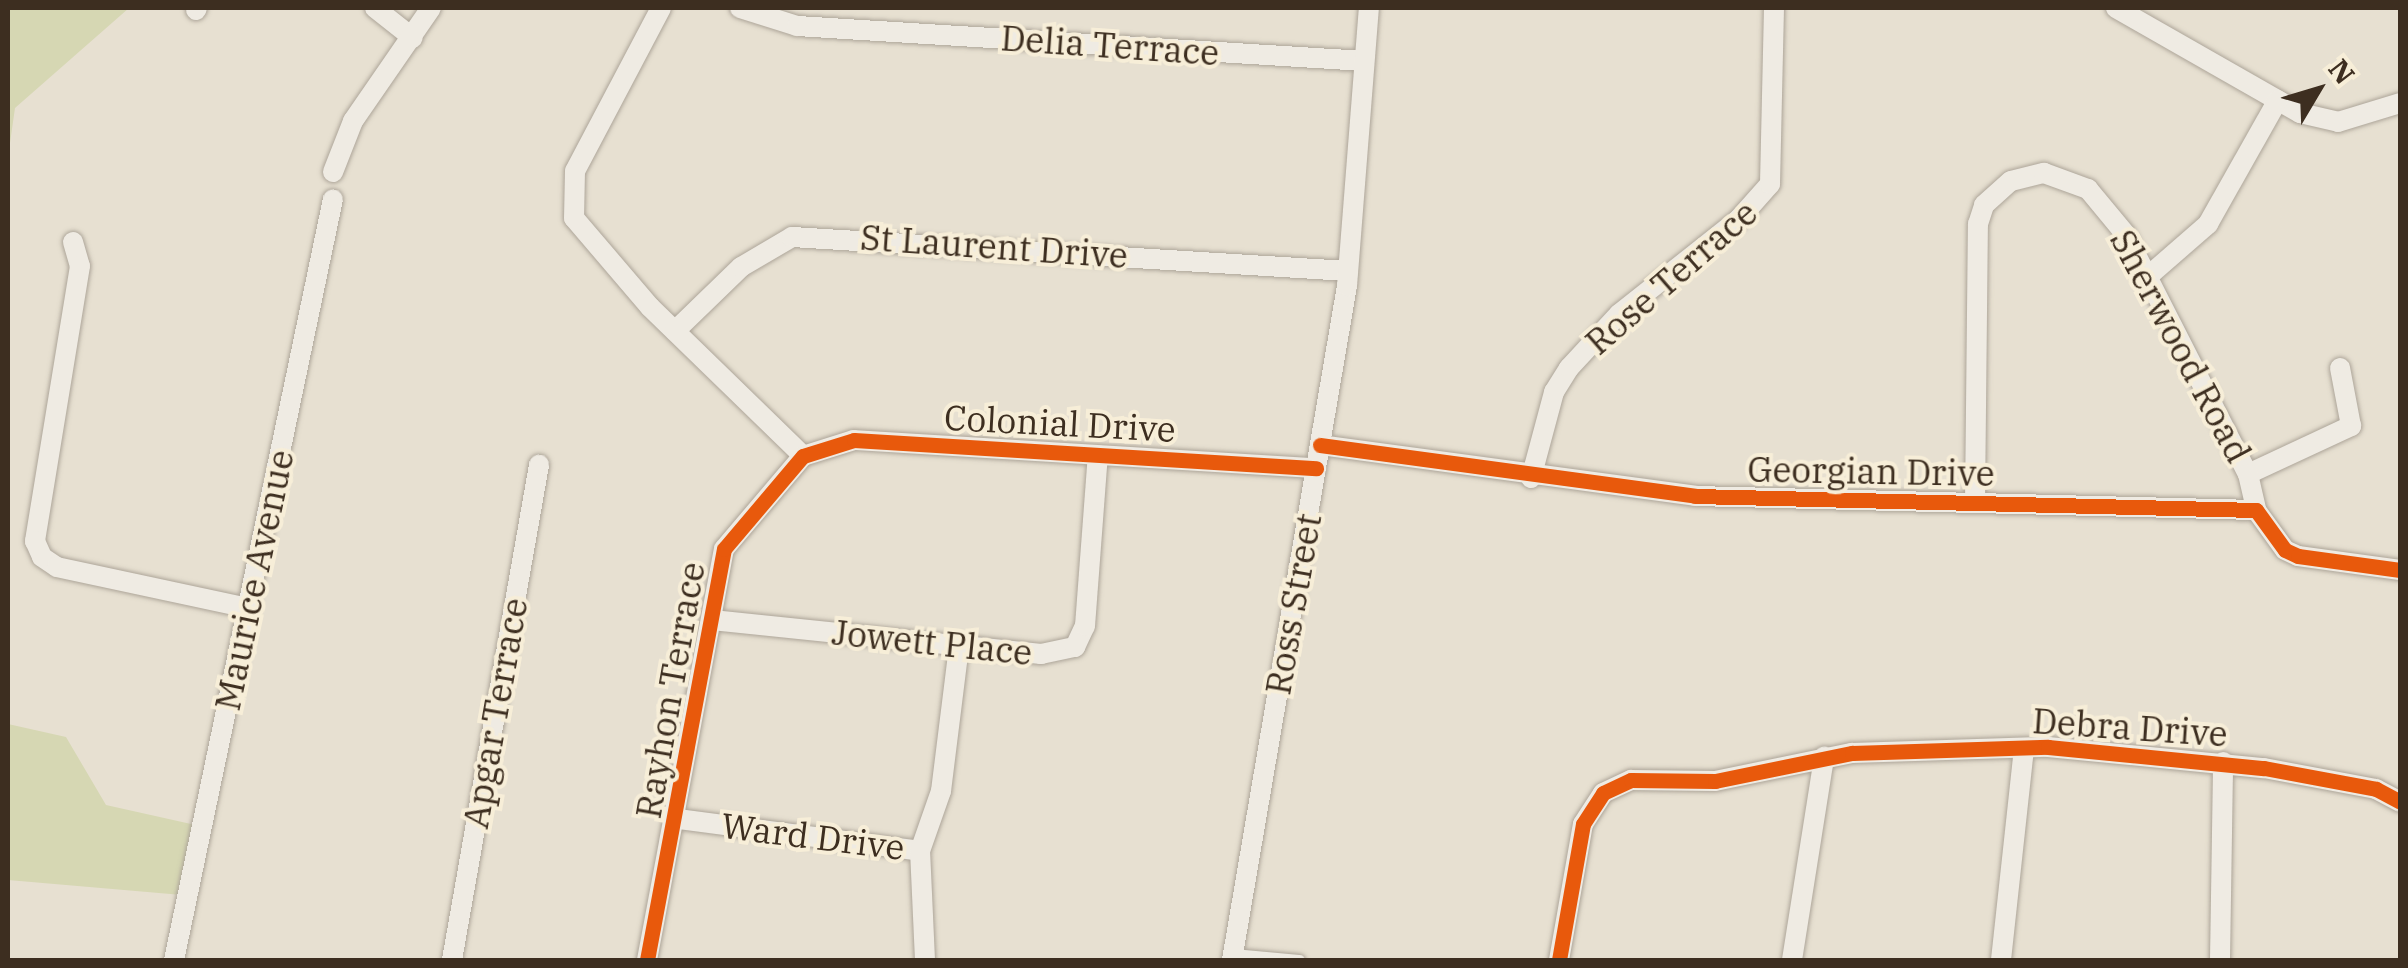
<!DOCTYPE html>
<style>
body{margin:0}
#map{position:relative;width:2408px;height:968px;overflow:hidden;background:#e7e0d1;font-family:"IBM Plex Serif",serif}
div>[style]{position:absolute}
.green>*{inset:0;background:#d6d7b3}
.roads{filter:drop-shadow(0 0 2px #ada599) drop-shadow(0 0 2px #ada599)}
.service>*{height:10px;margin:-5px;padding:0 5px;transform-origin:5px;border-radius:5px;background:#efebe3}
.minor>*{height:20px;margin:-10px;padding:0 10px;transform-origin:10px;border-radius:10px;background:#efebe3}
.cycleway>*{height:15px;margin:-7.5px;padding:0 7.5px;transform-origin:7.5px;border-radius:7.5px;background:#e8590c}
span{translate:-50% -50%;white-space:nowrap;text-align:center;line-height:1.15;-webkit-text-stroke:8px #f7eed8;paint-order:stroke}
.street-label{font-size:35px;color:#3d2e20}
.frame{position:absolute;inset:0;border:10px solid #3d2e20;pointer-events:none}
.north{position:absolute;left:2268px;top:40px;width:100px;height:100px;-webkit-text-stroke:8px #f7eed8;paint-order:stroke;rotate:52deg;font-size:28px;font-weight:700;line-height:40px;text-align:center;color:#3d2e20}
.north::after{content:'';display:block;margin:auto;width:35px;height:45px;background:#3d2e20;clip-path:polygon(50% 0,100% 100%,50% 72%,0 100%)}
</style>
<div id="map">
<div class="green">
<i style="clip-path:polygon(8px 8px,129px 8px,15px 108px,8px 157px)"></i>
<i style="clip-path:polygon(8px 724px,66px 737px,106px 805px,200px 826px,182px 895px,8px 880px)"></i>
</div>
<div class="roads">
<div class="service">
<i style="left:1233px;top:954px;width:67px;rotate:5.1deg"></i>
</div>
<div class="minor">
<i style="left:375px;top:8px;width:48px;rotate:38.3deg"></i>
<i style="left:661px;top:8px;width:184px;rotate:117.8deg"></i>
<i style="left:575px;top:171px;width:47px;rotate:91.2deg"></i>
<i style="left:574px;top:218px;width:117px;rotate:49.5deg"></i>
<i style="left:650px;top:307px;width:214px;rotate:44.2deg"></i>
<i style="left:740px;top:8px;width:60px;rotate:17.5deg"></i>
<i style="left:797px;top:26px;width:568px;rotate:3.53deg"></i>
<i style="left:2116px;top:8px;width:212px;rotate:29.7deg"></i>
<i style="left:2300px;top:113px;width:39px;rotate:13deg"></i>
<i style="left:2338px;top:122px;width:65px;rotate:-17deg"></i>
<i style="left:196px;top:10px;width:2px;rotate:-63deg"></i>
<i style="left:333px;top:172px;width:55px;rotate:-68.6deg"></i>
<i style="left:353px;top:121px;width:137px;rotate:-55.4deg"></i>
<i style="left:73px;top:242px;width:25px;rotate:74deg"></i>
<i style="left:80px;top:266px;width:279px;rotate:99.3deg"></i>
<i style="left:35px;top:541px;width:17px;rotate:66deg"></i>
<i style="left:42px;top:557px;width:18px;rotate:34deg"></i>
<i style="left:57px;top:567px;width:195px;rotate:12.1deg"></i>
<i style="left:2145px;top:279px;width:84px;rotate:-41.1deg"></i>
<i style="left:2208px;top:224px;width:142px;rotate:-60.6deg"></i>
<i style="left:675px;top:331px;width:92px;rotate:-44.1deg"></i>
<i style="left:741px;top:267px;width:59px;rotate:-30.5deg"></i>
<i style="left:792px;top:237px;width:557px;rotate:3.5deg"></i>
<i style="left:1320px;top:445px;width:378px;rotate:7.7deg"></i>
<i style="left:1695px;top:496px;width:561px;rotate:1.43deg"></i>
<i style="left:2256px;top:510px;width:49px;rotate:54.1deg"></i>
<i style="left:2285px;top:550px;width:14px;rotate:25deg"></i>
<i style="left:2298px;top:556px;width:103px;rotate:7.8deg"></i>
<i style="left:2248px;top:474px;width:114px;rotate:-25deg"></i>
<i style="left:2351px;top:426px;width:59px;rotate:-100.7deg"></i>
<i style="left:1531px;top:478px;width:89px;rotate:-75deg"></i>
<i style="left:1554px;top:392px;width:28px;rotate:-58deg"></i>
<i style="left:1569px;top:368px;width:74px;rotate:-47.2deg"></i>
<i style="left:1619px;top:314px;width:153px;rotate:-38.4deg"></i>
<i style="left:1739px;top:219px;width:47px;rotate:-48.5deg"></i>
<i style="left:1770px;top:184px;width:176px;rotate:-88.7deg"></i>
<i style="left:1975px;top:503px;width:279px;rotate:-89.4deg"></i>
<i style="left:1978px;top:224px;width:20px;rotate:-72deg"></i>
<i style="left:1984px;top:205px;width:36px;rotate:-42deg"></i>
<i style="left:2011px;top:181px;width:34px;rotate:-14deg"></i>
<i style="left:2044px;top:173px;width:47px;rotate:20deg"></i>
<i style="left:2088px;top:189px;width:60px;rotate:50.4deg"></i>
<i style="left:2126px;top:235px;width:268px;rotate:63deg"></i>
<i style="left:2248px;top:474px;width:37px;rotate:77deg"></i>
<i style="left:712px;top:620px;width:331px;rotate:5.9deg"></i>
<i style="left:1041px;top:654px;width:35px;rotate:-12deg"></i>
<i style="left:1075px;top:647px;width:23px;rotate:-65deg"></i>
<i style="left:1085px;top:626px;width:171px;rotate:-85.7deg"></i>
<i style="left:678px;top:819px;width:244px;rotate:7.5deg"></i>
<i style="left:174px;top:960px;width:777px;rotate:-78.2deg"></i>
<i style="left:452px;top:960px;width:503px;rotate:-80.03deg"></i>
<i style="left:647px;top:960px;width:418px;rotate:-79.4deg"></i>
<i style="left:724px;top:549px;width:122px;rotate:-49.7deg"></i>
<i style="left:803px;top:456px;width:53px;rotate:-17.4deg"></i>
<i style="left:854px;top:440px;width:463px;rotate:3.5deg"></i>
<i style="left:925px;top:960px;width:109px;rotate:-92.6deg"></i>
<i style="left:920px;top:851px;width:64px;rotate:-70.7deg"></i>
<i style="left:941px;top:791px;width:146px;rotate:-82.9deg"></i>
<i style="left:1232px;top:960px;width:684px;rotate:-80.32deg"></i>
<i style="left:1347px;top:286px;width:279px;rotate:-85.5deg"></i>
<i style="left:1559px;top:960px;width:138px;rotate:-80deg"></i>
<i style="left:1583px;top:824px;width:37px;rotate:-57deg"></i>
<i style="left:1603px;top:793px;width:31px;rotate:-25deg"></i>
<i style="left:1631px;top:780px;width:84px;rotate:0.7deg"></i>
<i style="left:1715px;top:781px;width:140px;rotate:-11.6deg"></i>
<i style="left:1852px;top:753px;width:196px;rotate:-1.8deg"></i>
<i style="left:2048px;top:747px;width:217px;rotate:5.6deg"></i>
<i style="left:2264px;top:768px;width:114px;rotate:10.6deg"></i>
<i style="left:2376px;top:789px;width:27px;rotate:28deg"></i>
<i style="left:1792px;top:960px;width:206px;rotate:-81deg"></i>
<i style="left:2001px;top:960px;width:213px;rotate:-83.8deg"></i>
<i style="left:2220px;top:960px;width:198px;rotate:-89.1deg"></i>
</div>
</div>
<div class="cycleway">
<i style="left:1320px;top:445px;width:378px;rotate:7.7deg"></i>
<i style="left:1695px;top:496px;width:561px;rotate:1.43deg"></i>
<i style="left:2256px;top:510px;width:49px;rotate:54.1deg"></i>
<i style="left:2285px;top:550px;width:14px;rotate:25deg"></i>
<i style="left:2298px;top:556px;width:103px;rotate:7.8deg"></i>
<i style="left:647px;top:960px;width:418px;rotate:-79.4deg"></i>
<i style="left:724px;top:549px;width:122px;rotate:-49.7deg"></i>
<i style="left:803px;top:456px;width:53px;rotate:-17.4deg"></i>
<i style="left:854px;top:440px;width:463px;rotate:3.5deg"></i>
<i style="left:1559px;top:960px;width:138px;rotate:-80deg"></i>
<i style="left:1583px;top:824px;width:37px;rotate:-57deg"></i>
<i style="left:1603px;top:793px;width:31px;rotate:-25deg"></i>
<i style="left:1631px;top:780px;width:84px;rotate:0.7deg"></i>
<i style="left:1715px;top:781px;width:140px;rotate:-11.6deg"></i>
<i style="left:1852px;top:753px;width:196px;rotate:-1.8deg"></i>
<i style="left:2048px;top:747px;width:217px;rotate:5.6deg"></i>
<i style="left:2264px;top:768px;width:114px;rotate:10.6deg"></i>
<i style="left:2376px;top:789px;width:27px;rotate:28deg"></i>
</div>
<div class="street-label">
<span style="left:1110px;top:45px;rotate:4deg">Delia Terrace</span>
<span style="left:994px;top:246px;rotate:4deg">St Laurent Drive</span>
<span style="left:1671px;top:277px;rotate:-41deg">Rose Terrace</span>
<span style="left:2181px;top:346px;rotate:62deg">Sherwood Road</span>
<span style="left:1060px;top:423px;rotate:3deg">Colonial Drive</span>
<span style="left:1871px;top:471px;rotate:1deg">Georgian Drive</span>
<span style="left:254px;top:580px;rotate:-78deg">Maurice Avenue</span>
<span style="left:1293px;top:604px;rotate:-80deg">Ross Street</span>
<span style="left:932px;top:642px;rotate:6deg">Jowett Place</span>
<span style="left:670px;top:690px;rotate:-80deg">Rayhon Terrace</span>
<span style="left:495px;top:713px;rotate:-80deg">Apgar Terrace</span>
<span style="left:2130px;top:727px;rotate:4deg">Debra Drive</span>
<span style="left:813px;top:836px;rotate:7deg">Ward Drive</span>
</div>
<div class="frame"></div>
<div class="north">N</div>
</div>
